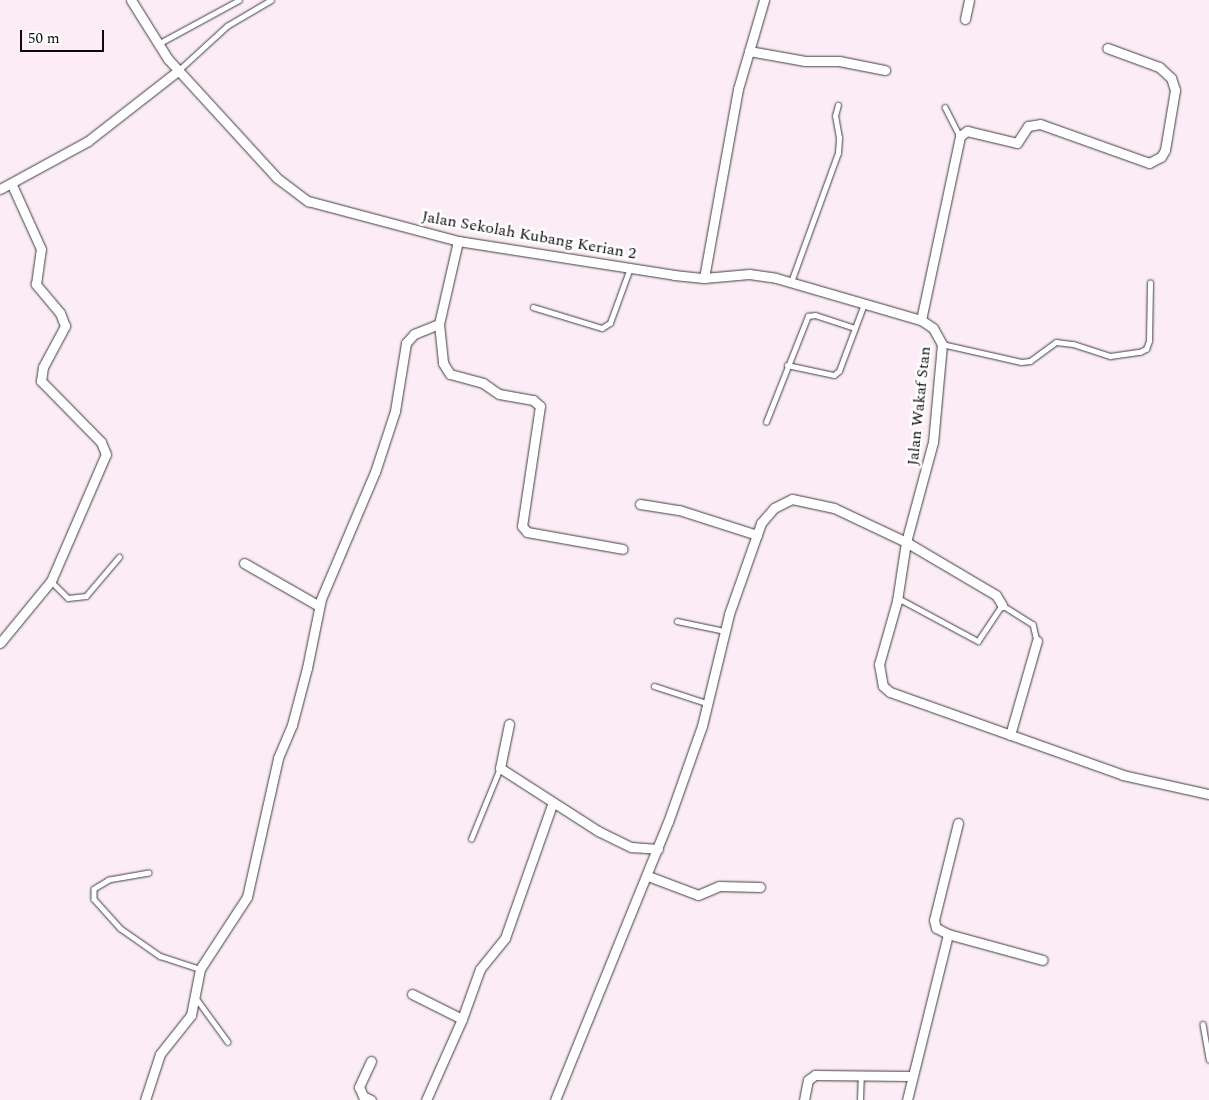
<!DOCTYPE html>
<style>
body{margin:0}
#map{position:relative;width:1209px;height:1100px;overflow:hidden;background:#fcecf6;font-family:Spectral,serif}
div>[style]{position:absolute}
.roads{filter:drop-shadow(0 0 1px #3e3e3e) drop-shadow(0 0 1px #3e3e3e)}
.lane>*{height:4.5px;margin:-2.25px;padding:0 2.25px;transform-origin:2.25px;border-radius:2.25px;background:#fff}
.street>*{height:9px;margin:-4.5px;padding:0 4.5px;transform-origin:4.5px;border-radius:4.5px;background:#fff}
span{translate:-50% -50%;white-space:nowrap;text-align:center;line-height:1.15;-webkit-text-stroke:5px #fff;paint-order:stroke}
.street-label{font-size:16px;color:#0b0b0b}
.scale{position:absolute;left:20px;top:30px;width:84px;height:22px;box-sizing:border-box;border:2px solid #0b0b0b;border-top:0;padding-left:6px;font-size:15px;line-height:18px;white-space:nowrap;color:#0b0b0b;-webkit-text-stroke:4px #fff;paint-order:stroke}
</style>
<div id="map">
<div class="roads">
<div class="lane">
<i style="left:158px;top:44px;width:92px;rotate:-28.5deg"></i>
<i style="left:179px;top:70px;width:65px;rotate:-42.5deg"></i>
<i style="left:227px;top:26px;width:51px;rotate:-30.6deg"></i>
<i style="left:945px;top:107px;width:33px;rotate:63deg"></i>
<i style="left:791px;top:282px;width:137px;rotate:-70deg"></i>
<i style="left:838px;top:153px;width:15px;rotate:-86deg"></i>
<i style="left:839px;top:138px;width:22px;rotate:-100deg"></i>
<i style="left:835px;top:116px;width:11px;rotate:-75deg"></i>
<i style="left:533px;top:307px;width:72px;rotate:16.9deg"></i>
<i style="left:602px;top:328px;width:9px;rotate:-32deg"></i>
<i style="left:610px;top:323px;width:59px;rotate:-70deg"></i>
<i style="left:942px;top:344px;width:81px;rotate:12.8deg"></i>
<i style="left:1021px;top:362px;width:9px;rotate:-6deg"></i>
<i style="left:1030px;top:361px;width:32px;rotate:-36deg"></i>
<i style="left:1056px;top:342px;width:17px;rotate:7deg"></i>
<i style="left:1073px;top:344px;width:39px;rotate:18deg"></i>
<i style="left:1110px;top:356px;width:30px;rotate:-8deg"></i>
<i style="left:1140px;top:352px;width:7px;rotate:-27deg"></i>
<i style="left:1146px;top:349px;width:9px;rotate:-69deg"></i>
<i style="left:1149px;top:341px;width:58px;rotate:-89deg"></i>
<i style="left:787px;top:365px;width:48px;rotate:12deg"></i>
<i style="left:834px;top:375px;width:6px;rotate:-39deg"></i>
<i style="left:839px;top:371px;width:72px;rotate:-69.5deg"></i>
<i style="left:766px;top:422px;width:114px;rotate:-68.4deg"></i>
<i style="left:808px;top:316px;width:7px;rotate:-8deg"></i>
<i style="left:815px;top:315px;width:42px;rotate:18deg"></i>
<i style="left:51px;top:581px;width:24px;rotate:45deg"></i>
<i style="left:68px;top:598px;width:18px;rotate:-6deg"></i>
<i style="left:86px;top:596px;width:51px;rotate:-49.8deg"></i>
<i style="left:898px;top:598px;width:91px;rotate:28.3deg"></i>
<i style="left:978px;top:641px;width:43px;rotate:-56.3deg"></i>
<i style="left:1002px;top:605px;width:36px;rotate:32deg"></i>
<i style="left:1033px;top:624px;width:17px;rotate:77deg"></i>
<i style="left:677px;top:621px;width:49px;rotate:11.8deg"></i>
<i style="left:654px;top:686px;width:55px;rotate:18.1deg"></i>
<i style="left:471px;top:839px;width:77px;rotate:-67.8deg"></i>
<i style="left:149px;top:873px;width:41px;rotate:170.1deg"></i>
<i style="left:109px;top:880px;width:17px;rotate:149deg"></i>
<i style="left:94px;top:889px;width:10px;rotate:90deg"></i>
<i style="left:94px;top:899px;width:39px;rotate:48deg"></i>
<i style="left:120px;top:928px;width:49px;rotate:35deg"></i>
<i style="left:160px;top:956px;width:42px;rotate:18deg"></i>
<i style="left:196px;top:998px;width:54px;rotate:54deg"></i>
<i style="left:1203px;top:1024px;width:36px;rotate:80deg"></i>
<i style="left:860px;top:1100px;width:25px;rotate:-88deg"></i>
</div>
<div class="street">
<i style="left:131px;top:0;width:70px;rotate:57.9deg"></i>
<i style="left:168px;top:59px;width:161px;rotate:47.5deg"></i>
<i style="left:277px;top:178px;width:39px;rotate:37deg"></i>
<i style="left:308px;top:201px;width:155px;rotate:14.9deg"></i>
<i style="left:458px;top:241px;width:219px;rotate:8.9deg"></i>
<i style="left:674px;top:275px;width:30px;rotate:6deg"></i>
<i style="left:704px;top:278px;width:45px;rotate:-5.1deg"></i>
<i style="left:749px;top:274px;width:27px;rotate:8deg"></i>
<i style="left:776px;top:278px;width:151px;rotate:16.2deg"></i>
<i style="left:921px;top:320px;width:14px;rotate:34deg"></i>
<i style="left:933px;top:328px;width:18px;rotate:61deg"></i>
<i style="left:942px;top:344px;width:98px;rotate:95.2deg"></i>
<i style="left:933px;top:442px;width:104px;rotate:105.1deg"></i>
<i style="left:906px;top:542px;width:60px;rotate:98.7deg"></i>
<i style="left:897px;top:601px;width:66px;rotate:105.9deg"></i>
<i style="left:879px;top:664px;width:22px;rotate:80deg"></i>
<i style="left:883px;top:686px;width:9px;rotate:41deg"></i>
<i style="left:890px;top:692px;width:247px;rotate:19.6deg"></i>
<i style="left:1123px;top:775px;width:88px;rotate:12.5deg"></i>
<i style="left:965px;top:19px;width:19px;rotate:-78deg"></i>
<i style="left:749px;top:51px;width:57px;rotate:10.1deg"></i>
<i style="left:805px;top:61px;width:34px"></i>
<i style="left:839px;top:61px;width:47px;rotate:11.1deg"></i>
<i style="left:0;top:189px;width:100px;rotate:-28.6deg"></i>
<i style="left:88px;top:141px;width:115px;rotate:-38deg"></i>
<i style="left:704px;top:278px;width:192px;rotate:-79.8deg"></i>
<i style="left:738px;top:89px;width:93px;rotate:-73.7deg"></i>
<i style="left:921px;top:320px;width:188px;rotate:-78deg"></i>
<i style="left:960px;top:136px;width:9px;rotate:-36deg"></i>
<i style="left:967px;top:131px;width:51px;rotate:13.5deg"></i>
<i style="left:1017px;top:143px;width:20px;rotate:-57deg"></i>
<i style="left:1028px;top:126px;width:12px;rotate:-9deg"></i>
<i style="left:1040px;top:124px;width:116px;rotate:19.7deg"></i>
<i style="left:1149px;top:163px;width:13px;rotate:-27deg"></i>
<i style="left:1161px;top:157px;width:8px;rotate:-60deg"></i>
<i style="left:1165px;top:150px;width:61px;rotate:-80.5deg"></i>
<i style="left:1175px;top:90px;width:13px;rotate:-108deg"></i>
<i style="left:1171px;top:78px;width:16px;rotate:-137deg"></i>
<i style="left:1159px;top:67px;width:55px;rotate:-159.9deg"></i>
<i style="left:439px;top:324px;width:39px;rotate:84deg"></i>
<i style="left:443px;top:363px;width:13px;rotate:58deg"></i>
<i style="left:450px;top:374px;width:34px;rotate:15deg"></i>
<i style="left:483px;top:383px;width:19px;rotate:35deg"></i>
<i style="left:499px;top:394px;width:35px;rotate:10deg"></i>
<i style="left:533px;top:400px;width:9px;rotate:41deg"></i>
<i style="left:540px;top:406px;width:121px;rotate:98.5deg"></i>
<i style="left:522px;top:526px;width:8px;rotate:50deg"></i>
<i style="left:527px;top:532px;width:97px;rotate:10deg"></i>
<i style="left:640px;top:504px;width:39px;rotate:9deg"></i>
<i style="left:679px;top:510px;width:82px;rotate:17.8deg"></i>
<i style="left:244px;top:563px;width:86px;rotate:29.8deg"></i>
<i style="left:0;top:643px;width:80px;rotate:-50.6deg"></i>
<i style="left:51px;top:581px;width:138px;rotate:-66.6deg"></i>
<i style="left:106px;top:454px;width:13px;rotate:-113deg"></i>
<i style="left:101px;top:442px;width:86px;rotate:-134.5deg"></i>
<i style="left:41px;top:381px;width:14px;rotate:-82deg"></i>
<i style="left:43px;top:367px;width:47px;rotate:-61.8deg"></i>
<i style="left:65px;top:326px;width:14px;rotate:-111deg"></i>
<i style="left:60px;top:313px;width:38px;rotate:-130deg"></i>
<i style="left:36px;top:284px;width:35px;rotate:-82deg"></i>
<i style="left:41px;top:249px;width:72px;rotate:-114.4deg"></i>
<i style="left:509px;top:724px;width:45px;rotate:101.6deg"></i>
<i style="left:500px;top:768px;width:117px;rotate:32.7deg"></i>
<i style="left:598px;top:831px;width:37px;rotate:26deg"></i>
<i style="left:631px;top:847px;width:27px;rotate:4deg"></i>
<i style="left:1010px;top:735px;width:98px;rotate:-74deg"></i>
<i style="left:648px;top:876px;width:53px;rotate:20.8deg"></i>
<i style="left:698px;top:895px;width:23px;rotate:-23deg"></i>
<i style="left:719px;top:886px;width:41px;rotate:1.4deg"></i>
<i style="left:948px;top:934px;width:98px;rotate:15.3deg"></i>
<i style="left:412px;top:994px;width:56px;rotate:26.6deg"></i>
<i style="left:371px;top:1061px;width:29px;rotate:115deg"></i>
<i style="left:359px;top:1087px;width:10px;rotate:66deg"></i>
<i style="left:363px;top:1096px;width:9px;rotate:27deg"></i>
<i style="left:145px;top:1100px;width:48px;rotate:-71.9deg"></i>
<i style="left:160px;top:1054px;width:50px;rotate:-51.5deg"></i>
<i style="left:191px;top:1015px;width:47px;rotate:-78.9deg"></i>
<i style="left:200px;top:969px;width:86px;rotate:-56.9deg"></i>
<i style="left:247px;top:897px;width:142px;rotate:-77.4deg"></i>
<i style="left:278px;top:758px;width:36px;rotate:-67deg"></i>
<i style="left:292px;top:725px;width:59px;rotate:-75.3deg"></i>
<i style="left:307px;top:668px;width:70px;rotate:-78.5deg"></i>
<i style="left:321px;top:599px;width:138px;rotate:-67deg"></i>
<i style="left:375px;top:472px;width:64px;rotate:-71.8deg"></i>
<i style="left:395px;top:411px;width:69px;rotate:-80.8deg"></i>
<i style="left:406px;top:343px;width:12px;rotate:-48deg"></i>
<i style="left:414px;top:334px;width:27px;rotate:-22deg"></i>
<i style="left:439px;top:324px;width:85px;rotate:-77.1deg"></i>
<i style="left:426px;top:1100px;width:89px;rotate:-66deg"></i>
<i style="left:462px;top:1019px;width:53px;rotate:-70.2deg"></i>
<i style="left:480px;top:969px;width:40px;rotate:-51deg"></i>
<i style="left:505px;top:938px;width:144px;rotate:-70.6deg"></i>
<i style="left:555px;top:1100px;width:300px;rotate:-67.9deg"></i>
<i style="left:668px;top:822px;width:102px;rotate:-70.5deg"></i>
<i style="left:702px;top:726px;width:115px;rotate:-76.4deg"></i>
<i style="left:729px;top:614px;width:96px;rotate:-70.6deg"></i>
<i style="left:761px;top:523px;width:20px;rotate:-49deg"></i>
<i style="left:774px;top:508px;width:20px;rotate:-27deg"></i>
<i style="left:792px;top:499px;width:43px;rotate:12.1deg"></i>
<i style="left:834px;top:508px;width:80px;rotate:25.3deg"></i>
<i style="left:906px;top:542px;width:104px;rotate:30.5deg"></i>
<i style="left:996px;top:595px;width:12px;rotate:59deg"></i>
<i style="left:804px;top:1100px;width:20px;rotate:-79deg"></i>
<i style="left:808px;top:1080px;width:9px;rotate:-36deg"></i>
<i style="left:815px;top:1075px;width:95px;rotate:0.6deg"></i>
<i style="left:907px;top:1100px;width:171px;rotate:-76.1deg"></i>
<i style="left:948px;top:934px;width:13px;rotate:-153deg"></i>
<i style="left:936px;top:928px;width:8px;rotate:-104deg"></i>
<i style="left:934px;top:920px;width:100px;rotate:-76.1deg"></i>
</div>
</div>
<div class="street-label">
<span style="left:529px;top:235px;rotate:10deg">Jalan Sekolah Kubang Kerian 2</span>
<span style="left:919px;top:406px;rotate:-84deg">Jalan Wakaf Stan</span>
</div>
<div class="scale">50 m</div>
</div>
